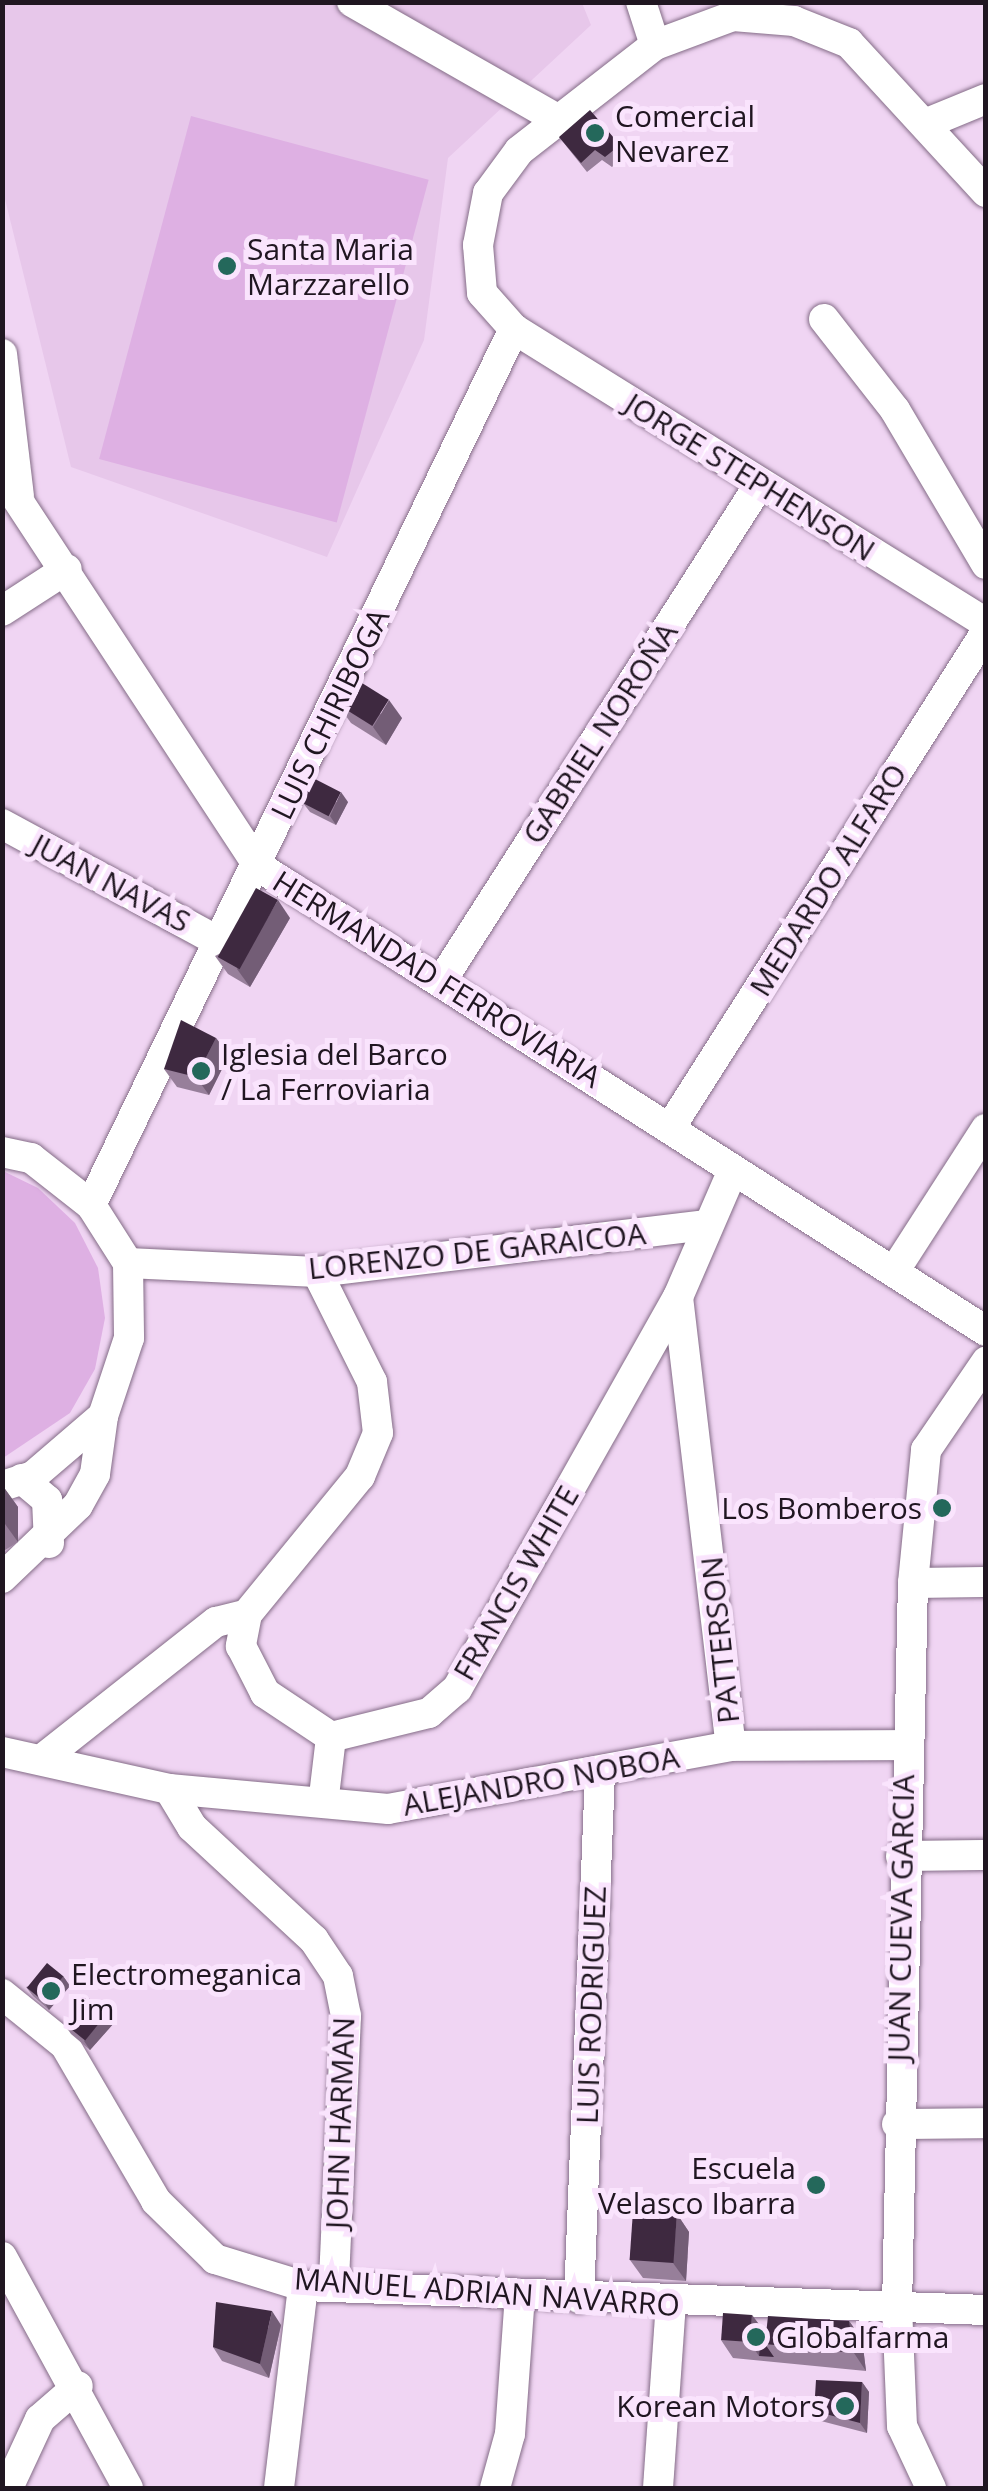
<!DOCTYPE html>
<meta charset="utf-8">
<style>
body{margin:0}
#map{position:relative;width:988px;height:2491px;overflow:hidden;background:#f0d5f3;font-family:"Open Sans",sans-serif}
div>[style]{position:absolute}
.built>*{inset:0;background:#e7c7ea}
.green>*{inset:0;background:#deb0e3;transform-origin:0 0}
.roads{filter:drop-shadow(0 0 2px #846c87) drop-shadow(0 0 2px #846c87)}
.minor>*{height:30px;margin:-15px;padding:0 15px;transform-origin:15px;border-radius:15px;background:#fff}
.wall>*{inset:0;background:#977f9a}
.shaded-wall>*{inset:0;background:#735d76}
.building>*{inset:0;background:#3e2940;transform-origin:0 0}
.dots>*{width:28px;height:28px;translate:-50% -50%;box-sizing:border-box;border:5px solid #fae4fd;border-radius:50%}
span{translate:-50% -50%;white-space:nowrap;text-align:center;line-height:1.15;-webkit-text-stroke:10px #fae4fd;paint-order:stroke}
.poi-label{font-size:30px;color:#201621}
.left{translate:0 -50%;text-align:left}
.right{translate:-100% -50%;text-align:right}
.street-label{font-size:30px;color:#201621}
.frame{position:absolute;inset:0;border:5px solid #201621;pointer-events:none}
</style>
<div id="map">
<div class="built">
<i style="clip-path:polygon(2px 3px,582px 3px,591px 25px,448px 158px,424px 340px,327px 557px,71px 467px,3px 191px)"></i>
</div>
<div class="green">
<i style="left:191px;top:116px;width:246px;height:355px;rotate:15deg"></i>
<i style="clip-path:polygon(3px 1171px,38px 1188px,75px 1223px,98px 1268px,105px 1318px,95px 1369px,70px 1413px,3px 1458px)"></i>
</div>
<div class="roads">
<div class="minor">
<i style="left:352px;top:2px;width:238px;rotate:29.7deg"></i>
<i style="left:641px;top:2px;width:45px;rotate:72deg"></i>
<i style="left:925px;top:124px;width:66px;rotate:-22.3deg"></i>
<i style="left:986px;top:192px;width:202px;rotate:-132.6deg"></i>
<i style="left:849px;top:43px;width:59px;rotate:-158.2deg"></i>
<i style="left:794px;top:21px;width:61px;rotate:-175.3deg"></i>
<i style="left:733px;top:16px;width:83px;rotate:159.6deg"></i>
<i style="left:655px;top:45px;width:172px;rotate:142.1deg"></i>
<i style="left:519px;top:151px;width:52px;rotate:126.4deg"></i>
<i style="left:488px;top:193px;width:53px;rotate:100.9deg"></i>
<i style="left:478px;top:245px;width:48px;rotate:85.2deg"></i>
<i style="left:482px;top:293px;width:48px;rotate:48.4deg"></i>
<i style="left:514px;top:329px;width:556px;rotate:31.92deg"></i>
<i style="left:824px;top:319px;width:115px;rotate:52deg"></i>
<i style="left:895px;top:410px;width:179px;rotate:59.4deg"></i>
<i style="left:2px;top:354px;width:143px;rotate:83.2deg"></i>
<i style="left:2px;top:476px;width:467px;rotate:56.7deg"></i>
<i style="left:258px;top:866px;width:864px;rotate:32.57deg"></i>
<i style="left:2px;top:611px;width:77px;rotate:-32.9deg"></i>
<i style="left:2px;top:824px;width:247px;rotate:28.5deg"></i>
<i style="left:442px;top:980px;width:588px;rotate:-57.36deg"></i>
<i style="left:670px;top:1128px;width:588px;rotate:-57.5deg"></i>
<i style="left:2px;top:1152px;width:30px;rotate:12deg"></i>
<i style="left:31px;top:1158px;width:76px;rotate:38.1deg"></i>
<i style="left:91px;top:1205px;width:69px;rotate:57.5deg"></i>
<i style="left:128px;top:1263px;width:75px;rotate:89.2deg"></i>
<i style="left:129px;top:1338px;width:82px;rotate:108.4deg"></i>
<i style="left:103px;top:1416px;width:92px;rotate:139.4deg"></i>
<i style="left:33px;top:1476px;width:33px;rotate:162deg"></i>
<i style="left:91px;top:1205px;width:973px;rotate:-64.23deg"></i>
<i style="left:128px;top:1263px;width:189px;rotate:2.7deg"></i>
<i style="left:317px;top:1272px;width:393px;rotate:-6.9deg"></i>
<i style="left:895px;top:1270px;width:168px;rotate:-57.2deg"></i>
<i style="left:317px;top:1272px;width:123px;rotate:63.4deg"></i>
<i style="left:372px;top:1382px;width:51px;rotate:83.3deg"></i>
<i style="left:378px;top:1433px;width:47px;rotate:112.7deg"></i>
<i style="left:360px;top:1476px;width:178px;rotate:129.3deg"></i>
<i style="left:247px;top:1614px;width:33px;rotate:101deg"></i>
<i style="left:241px;top:1646px;width:53px;rotate:62.9deg"></i>
<i style="left:265px;top:1693px;width:79px;rotate:33.7deg"></i>
<i style="left:331px;top:1737px;width:101px;rotate:-13.8deg"></i>
<i style="left:429px;top:1713px;width:37px;rotate:-41deg"></i>
<i style="left:457px;top:1689px;width:450px;rotate:-60.6deg"></i>
<i style="left:678px;top:1297px;width:138px;rotate:-66.6deg"></i>
<i style="left:678px;top:1297px;width:452px;rotate:83.3deg"></i>
<i style="left:22px;top:1479px;width:33px;rotate:40deg"></i>
<i style="left:47px;top:1500px;width:43px;rotate:87.3deg"></i>
<i style="left:2px;top:1578px;width:105px;rotate:-43.8deg"></i>
<i style="left:78px;top:1505px;width:35px;rotate:-61deg"></i>
<i style="left:95px;top:1474px;width:59px;rotate:-82.1deg"></i>
<i style="left:913px;top:1583px;width:73px;rotate:-0.8deg"></i>
<i style="left:2px;top:1752px;width:171px;rotate:12.5deg"></i>
<i style="left:169px;top:1789px;width:220px;rotate:5.2deg"></i>
<i style="left:388px;top:1809px;width:349px;rotate:-10.4deg"></i>
<i style="left:731px;top:1746px;width:174px;rotate:-0.3deg"></i>
<i style="left:41px;top:1760px;width:223px;rotate:-38.3deg"></i>
<i style="left:216px;top:1622px;width:32px;rotate:-14deg"></i>
<i style="left:169px;top:1789px;width:44px;rotate:58.8deg"></i>
<i style="left:192px;top:1827px;width:166px;rotate:42.8deg"></i>
<i style="left:314px;top:1940px;width:43px;rotate:56.3deg"></i>
<i style="left:338px;top:1976px;width:41px;rotate:78.7deg"></i>
<i style="left:346px;top:2016px;width:268px;rotate:92.6deg"></i>
<i style="left:324px;top:1796px;width:59px;rotate:-83.2deg"></i>
<i style="left:901px;top:1856px;width:85px;rotate:-0.7deg"></i>
<i style="left:2px;top:1994px;width:81px;rotate:39deg"></i>
<i style="left:65px;top:2045px;width:181px;rotate:59.7deg"></i>
<i style="left:156px;top:2201px;width:83px;rotate:44.5deg"></i>
<i style="left:215px;top:2259px;width:92px;rotate:17.1deg"></i>
<i style="left:303px;top:2286px;width:683px;rotate:2.01deg"></i>
<i style="left:897px;top:2124px;width:89px;rotate:-0.6deg"></i>
<i style="left:2px;top:2257px;width:263px;rotate:61.4deg"></i>
<i style="left:579px;top:2298px;width:525px;rotate:-87.71deg"></i>
<i style="left:8px;top:2488px;width:76px;rotate:-65.1deg"></i>
<i style="left:40px;top:2419px;width:50px;rotate:-41deg"></i>
<i style="left:279px;top:2488px;width:203px;rotate:-83.2deg"></i>
<i style="left:495px;top:2488px;width:56px;rotate:-74.5deg"></i>
<i style="left:510px;top:2434px;width:138px;rotate:-85.9deg"></i>
<i style="left:658px;top:2488px;width:184px;rotate:-86deg"></i>
<i style="left:931px;top:2488px;width:68px;rotate:-115.1deg"></i>
<i style="left:902px;top:2426px;width:118px;rotate:-92.4deg"></i>
<i style="left:897px;top:2308px;width:725px;rotate:-88.74deg"></i>
<i style="left:913px;top:1583px;width:134px;rotate:-84.4deg"></i>
<i style="left:926px;top:1450px;width:107px;rotate:-55.7deg"></i>
</div>
</div>
<div class="wall">
<i style="clip-path:polygon(559px 137px,620px 145px,627px 154px,612px 167px,602px 160px,587px 172px)"></i>
<i style="clip-path:polygon(338px 705px,402px 718px,386px 745px,351px 723px)"></i>
<i style="clip-path:polygon(348px 802px,336px 825px,310px 812px,303px 803px)"></i>
<i style="clip-path:polygon(290px 918px,250px 987px,228px 974px,215px 956px)"></i>
<i style="clip-path:polygon(216px 1038px,229px 1055px,209px 1095px,177px 1087px,164px 1069px)"></i>
<i style="clip-path:polygon(2px 1489px,5px 1489px,18px 1507px,18px 1542px,2px 1552px)"></i>
<i style="clip-path:polygon(63px 1976px,70px 1986px,49px 2010px,33px 1996px,26px 1987px)"></i>
<i style="clip-path:polygon(114px 2023px,90px 2050px,71px 2034px,64px 2024px)"></i>
<i style="clip-path:polygon(677px 2214px,689px 2232px,686px 2281px,643px 2278px,630px 2260px)"></i>
<i style="clip-path:polygon(752px 2315px,762px 2328px,849px 2321px,862px 2339px,866px 2371px,733px 2358px,721px 2340px)"></i>
<i style="clip-path:polygon(281px 2325px,269px 2378px,222px 2361px,213px 2347px)"></i>
<i style="clip-path:polygon(862px 2382px,869px 2392px,867px 2433px,821px 2421px,814px 2411px)"></i>
</div>
<div class="shaded-wall">
<i style="clip-path:polygon(389px 700px,402px 718px,386px 745px,373px 727px)"></i>
<i style="clip-path:polygon(341px 792px,348px 802px,336px 825px,330px 816px)"></i>
<i style="clip-path:polygon(278px 900px,290px 918px,250px 987px,237px 969px)"></i>
<i style="clip-path:polygon(216px 1038px,229px 1055px,209px 1095px,196px 1077px)"></i>
<i style="clip-path:polygon(5px 1489px,18px 1507px,18px 1542px,5px 1524px)"></i>
<i style="clip-path:polygon(63px 1976px,70px 1986px,49px 2010px,43px 2000px)"></i>
<i style="clip-path:polygon(107px 2013px,114px 2023px,90px 2050px,84px 2041px)"></i>
<i style="clip-path:polygon(677px 2214px,689px 2232px,686px 2281px,673px 2263px)"></i>
<i style="clip-path:polygon(272px 2311px,281px 2325px,269px 2378px,260px 2364px)"></i>
<i style="clip-path:polygon(752px 2315px,765px 2333px,759px 2356px,750px 2343px)"></i>
<i style="clip-path:polygon(849px 2321px,862px 2339px,866px 2371px,854px 2353px)"></i>
<i style="clip-path:polygon(862px 2382px,869px 2392px,867px 2433px,860px 2423px)"></i>
</div>
<div class="building">
<i style="clip-path:polygon(590px 110px,620px 145px,605px 157px,595px 150px,581px 163px,559px 137px)"></i>
<i style="left:354px;top:678px;width:41px;height:31px;rotate:32deg"></i>
<i style="left:315px;top:779px;width:29px;height:27px;rotate:27deg"></i>
<i style="left:256px;top:888px;width:25px;height:79px;rotate:29deg"></i>
<i style="clip-path:polygon(181px 1020px,216px 1038px,196px 1077px,164px 1069px)"></i>
<i style="left:2px;top:1489px;width:3px;height:37px"></i>
<i style="left:47px;top:1963px;width:21px;height:32px;rotate:39deg"></i>
<i style="left:87px;top:1997px;width:26px;height:35px;rotate:39deg"></i>
<i style="left:633px;top:2211px;width:44px;height:49px;rotate:4deg"></i>
<i style="clip-path:polygon(216px 2302px,272px 2311px,260px 2364px,213px 2347px)"></i>
<i style="left:723px;top:2313px;width:29px;height:27px;rotate:4deg"></i>
<i style="clip-path:polygon(768px 2316px,849px 2321px,854px 2353px,765px 2344px)"></i>
<i style="clip-path:polygon(762px 2328px,766px 2328px,765px 2344px,774px 2357px,759px 2356px)"></i>
<i style="clip-path:polygon(816px 2380px,862px 2382px,860px 2423px,814px 2411px)"></i>
</div>
<div class="dots">
<i style="left:595px;top:133px;background:#24685b"></i>
<i style="left:227px;top:266px;background:#24685b"></i>
<i style="left:201px;top:1071px;background:#24685b"></i>
<i style="left:942px;top:1508px;background:#24685b"></i>
<i style="left:51px;top:1991px;background:#24685b"></i>
<i style="left:816px;top:2185px;background:#24685b"></i>
<i style="left:756px;top:2337px;background:#24685b"></i>
<i style="left:845px;top:2406px;background:#24685b"></i>
</div>
<div class="poi-label">
<span class="left" style="left:615px;top:133px">Comercial<br>Nevarez</span>
<span class="left" style="left:247px;top:266px">Santa Maria<br>Marzzarello</span>
<span class="left" style="left:221px;top:1071px">Iglesia del Barco<br>/ La Ferroviaria</span>
<span class="right" style="left:922px;top:1508px">Los Bomberos</span>
<span class="left" style="left:71px;top:1991px">Electromeganica<br>Jim</span>
<span class="right" style="left:796px;top:2185px">Escuela<br>Velasco Ibarra</span>
<span class="left" style="left:776px;top:2337px">Globalfarma</span>
<span class="right" style="left:825px;top:2406px">Korean Motors</span>
</div>
<div class="street-label">
<span style="left:750px;top:477px;rotate:32deg">JORGE STEPHENSON</span>
<span style="left:330px;top:714px;rotate:-64deg">LUIS CHIRIBOGA</span>
<span style="left:600px;top:733px;rotate:-57deg">GABRIEL NOROÑA</span>
<span style="left:828px;top:880px;rotate:-58deg">MEDARDO ALFARO</span>
<span style="left:111px;top:883px;rotate:28deg">JUAN NAVAS</span>
<span style="left:437px;top:979px;rotate:32deg">HERMANDAD FERROVIARIA</span>
<span style="left:477px;top:1251px;rotate:-6deg">LORENZO DE GARAICOA</span>
<span style="left:516px;top:1583px;rotate:-60deg">FRANCIS WHITE</span>
<span style="left:720px;top:1640px;rotate:-96deg">PATTERSON</span>
<span style="left:541px;top:1781px;rotate:-10deg">ALEJANDRO NOBOA</span>
<span style="left:901px;top:1918px;rotate:-89deg">JUAN CUEVA GARCIA</span>
<span style="left:591px;top:2005px;rotate:-88deg">LUIS RODRIGUEZ</span>
<span style="left:340px;top:2123px;rotate:-88deg">JOHN HARMAN</span>
<span style="left:487px;top:2292px;rotate:4deg">MANUEL ADRIAN NAVARRO</span>
</div>
<div class="frame"></div>
</div>
